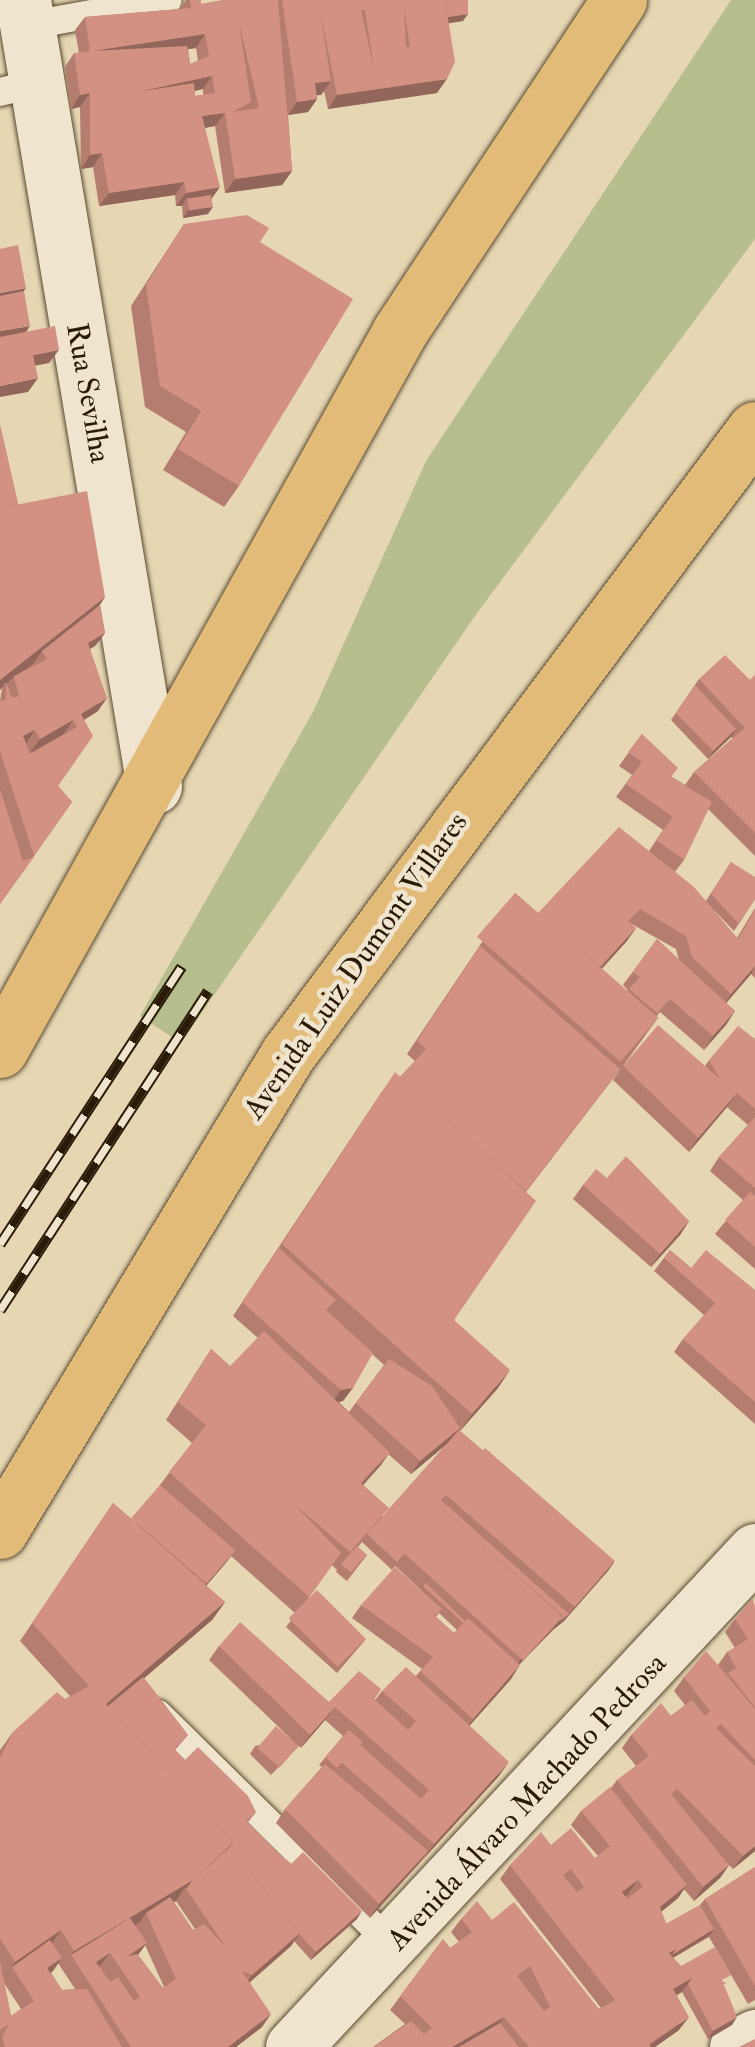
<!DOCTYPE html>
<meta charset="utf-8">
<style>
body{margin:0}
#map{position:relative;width:755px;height:2047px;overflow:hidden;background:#e6d6b2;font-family:"IM FELL Double Pica",serif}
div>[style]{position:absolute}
.green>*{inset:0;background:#b5be8c}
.roads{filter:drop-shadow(0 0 2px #584a32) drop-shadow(0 0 2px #584a32)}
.service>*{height:28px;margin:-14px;padding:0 14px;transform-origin:14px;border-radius:14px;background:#efe4cd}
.minor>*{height:55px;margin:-27.5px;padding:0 27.5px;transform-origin:27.5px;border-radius:27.5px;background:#efe4cd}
.primary>*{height:55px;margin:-27.5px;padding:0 27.5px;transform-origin:27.5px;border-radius:27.5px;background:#e3bb79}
.rail>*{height:11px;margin-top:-5.5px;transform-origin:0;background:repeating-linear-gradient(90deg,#efe4cd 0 22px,#291b08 0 44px);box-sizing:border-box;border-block:2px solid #291b08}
.wall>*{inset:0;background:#b57d70}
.shaded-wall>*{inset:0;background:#93665b}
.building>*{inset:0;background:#d29182;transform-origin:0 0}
span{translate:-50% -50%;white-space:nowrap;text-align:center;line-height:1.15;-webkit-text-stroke:9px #efe4cd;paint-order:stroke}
.street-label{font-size:30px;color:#291b08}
</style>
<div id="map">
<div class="green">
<i style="clip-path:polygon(731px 0,755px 0,755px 239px,477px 613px,181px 1043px,140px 1016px,313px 712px,426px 461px)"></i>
</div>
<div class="roads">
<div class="service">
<i style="left:26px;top:26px;width:144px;rotate:-10.4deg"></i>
<i style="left:0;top:92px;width:37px;rotate:-14deg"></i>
<i style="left:158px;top:1714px;width:332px;rotate:44.6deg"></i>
</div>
<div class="minor">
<i style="left:23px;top:0;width:797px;rotate:80.54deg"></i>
<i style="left:293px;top:2047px;width:678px;rotate:-47.03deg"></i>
<i style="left:737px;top:2047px;width:21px;rotate:-29deg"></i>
</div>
<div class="primary">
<i style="left:0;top:1050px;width:823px;rotate:-60.91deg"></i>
<i style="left:400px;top:331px;width:397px;rotate:-56.5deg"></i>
<i style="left:0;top:1531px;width:557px;rotate:-58.88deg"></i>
<i style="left:288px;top:1054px;width:780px;rotate:-53.23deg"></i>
</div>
</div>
<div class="rail">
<i style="left:0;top:1244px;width:332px;rotate:-56.8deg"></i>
<i style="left:0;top:1310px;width:381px;rotate:-56.9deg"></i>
</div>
<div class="wall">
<i style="clip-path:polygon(evenodd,186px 0,201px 0,201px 4px,224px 0,468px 0,463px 21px,449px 23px,437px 93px,328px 109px,324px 91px,321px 95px,317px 95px,317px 99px,308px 112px,288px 115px,292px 171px,282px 185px,225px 193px,215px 126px,205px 128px,212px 199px,208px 214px,183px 218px,182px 206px,176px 206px,175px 195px,99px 206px,93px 167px,81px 169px,80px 107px,71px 109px,65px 67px,74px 53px,79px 53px,75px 30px,85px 17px,180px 9px,186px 0,196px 48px,198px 61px,190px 64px,188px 49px,196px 48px,186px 0,203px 89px,203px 95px,195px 96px,195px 91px,203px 89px)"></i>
<i style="clip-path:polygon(184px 224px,260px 242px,239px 486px,224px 507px,163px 470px,186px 432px,145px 407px,131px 306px)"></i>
<i style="clip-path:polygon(0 425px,18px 504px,105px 597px,100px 605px,105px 633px,95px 646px,90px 649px,98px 711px,84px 720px,58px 786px,72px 802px,0 904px,0 701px,2px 688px,0 690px)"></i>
<i style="clip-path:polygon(evenodd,755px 675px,755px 856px,708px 809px,684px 860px,675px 872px,706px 901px,731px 862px,755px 899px,734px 931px,709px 905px,737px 938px,755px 908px,755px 978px,751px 974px,726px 1003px,735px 1011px,704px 1050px,660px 1012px,656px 1017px,658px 1018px,623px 1066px,705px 1066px,709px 1060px,755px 1039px,755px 1269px,715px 1234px,743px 1200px,710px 1171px,719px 1157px,748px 1125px,727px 1107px,689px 1152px,613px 1080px,622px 1067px,526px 1192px,454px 1320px,498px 1388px,460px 1431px,614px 1563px,564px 1621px,553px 1629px,519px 1665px,511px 1679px,469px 1726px,499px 1776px,370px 1918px,276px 1823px,285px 1809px,322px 1767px,319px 1765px,343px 1736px,325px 1720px,301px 1748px,299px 1746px,271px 1775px,250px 1754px,255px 1746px,290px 1738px,209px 1660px,219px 1646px,329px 1702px,381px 1689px,374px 1699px,375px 1700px,382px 1691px,416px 1676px,422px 1669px,352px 1618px,361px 1605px,421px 1590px,395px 1566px,392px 1570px,362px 1542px,358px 1547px,367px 1555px,347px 1581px,336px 1572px,337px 1570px,332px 1565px,303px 1606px,366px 1639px,337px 1673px,286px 1627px,296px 1614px,231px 1556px,206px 1586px,225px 1602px,212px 1620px,144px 1678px,188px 1735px,175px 1750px,185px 1760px,256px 1812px,248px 1822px,276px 1851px,357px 1919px,311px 1960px,294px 1941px,291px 1946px,250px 1982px,262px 2027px,236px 2047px,0 2047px,0 1750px,13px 1732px,70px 1696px,20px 1641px,113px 1503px,136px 1523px,160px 1485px,192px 1443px,166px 1420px,211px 1349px,231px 1367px,258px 1338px,233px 1316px,383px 1090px,400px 1077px,415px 1061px,407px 1054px,515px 893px,538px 913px,649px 851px,663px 830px,616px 797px,632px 775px,619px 766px,642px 734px,672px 777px,685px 785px,694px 772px,733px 738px,731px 737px,708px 759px,671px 720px,699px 679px,750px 680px,755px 675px,630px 923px,676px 949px,679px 960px,657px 939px,623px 985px,628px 990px,627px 991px,602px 969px,626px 942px,636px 928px,630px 923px,755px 675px,372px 1354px,384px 1365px,349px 1412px,339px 1402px,343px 1401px,372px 1354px,755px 675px,445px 1446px,382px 1517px,363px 1485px,388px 1454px,411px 1474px,445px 1446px,755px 675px,439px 1613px,457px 1630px,454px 1633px,436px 1617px,439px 1613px,755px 675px,176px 1901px,195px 1929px,193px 1930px,174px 1902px,176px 1901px,755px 675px,145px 1945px,164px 1987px,163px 1988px,138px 1955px,145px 1945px,755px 675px,58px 1963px,75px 1989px,62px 1990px,51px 1973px,58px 1963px,755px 675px,4px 1983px,21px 2009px,11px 2016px,4px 1983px)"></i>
<i style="clip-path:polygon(607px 1178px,689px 1221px,680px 1235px,651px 1267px,573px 1199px,583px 1185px)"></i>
<i style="clip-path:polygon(670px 1250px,691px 1268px,755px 1290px,755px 1424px,674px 1352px,683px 1339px,704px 1315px,654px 1271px)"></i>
<i style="clip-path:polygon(755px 1606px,755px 1851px,733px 1869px,729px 1865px,720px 1878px,694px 1901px,684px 1889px,678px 1898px,661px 1912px,666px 1924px,700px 1905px,705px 1899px,755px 1867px,755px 2000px,748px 2004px,709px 1937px,673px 1958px,681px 1966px,726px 1983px,723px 1984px,732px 2025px,708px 2039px,682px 1992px,677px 1995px,679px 2030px,655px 2047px,373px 2047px,405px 2024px,390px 2010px,443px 1939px,450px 1948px,459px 1942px,451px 1932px,461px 1919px,492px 1920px,599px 2009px,601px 2008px,500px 1879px,510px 1865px,551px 1845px,595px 1858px,598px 1856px,571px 1825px,581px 1811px,611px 1788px,617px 1780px,636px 1766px,622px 1748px,631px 1735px,671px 1716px,685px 1705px,674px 1691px,684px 1677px,718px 1665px,727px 1652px,735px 1648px,725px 1632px,735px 1619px)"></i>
</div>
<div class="shaded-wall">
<i style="clip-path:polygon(468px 14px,463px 21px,437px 25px,443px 18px)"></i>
<i style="clip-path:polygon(205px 34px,196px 48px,83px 65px,92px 51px)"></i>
<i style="clip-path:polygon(212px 76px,203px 89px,127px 105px,137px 92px)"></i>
<i style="clip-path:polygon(447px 79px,437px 93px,328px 109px,337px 95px)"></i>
<i style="clip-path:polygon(331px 81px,321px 95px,306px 96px,315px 83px)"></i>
<i style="clip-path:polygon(90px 93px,80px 107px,71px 109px,80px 95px)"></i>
<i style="clip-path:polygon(317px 99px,308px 112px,288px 115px,297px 102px)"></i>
<i style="clip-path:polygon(225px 113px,215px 126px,192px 130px,202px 116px)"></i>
<i style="clip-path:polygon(102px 153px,93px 167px,81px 169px,90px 155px)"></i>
<i style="clip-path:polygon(292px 171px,282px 185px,225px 193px,235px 179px)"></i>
<i style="clip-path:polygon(184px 182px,175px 195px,99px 206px,109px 193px)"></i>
<i style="clip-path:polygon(220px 187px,210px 201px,187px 198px,182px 206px,176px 206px,186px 193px)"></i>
<i style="clip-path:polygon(213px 207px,208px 214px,183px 218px,188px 210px)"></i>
<i style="clip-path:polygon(26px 288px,16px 302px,0 305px,0 293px)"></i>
<i style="clip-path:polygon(30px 326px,21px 340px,0 343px,0 331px)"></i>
<i style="clip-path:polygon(59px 350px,49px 363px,23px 368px,33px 355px)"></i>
<i style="clip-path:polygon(38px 378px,28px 392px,0 397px,0 386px)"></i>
<i style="clip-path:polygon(105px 597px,90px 618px,42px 651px,33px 664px,15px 678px,14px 676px,6px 685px,6px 682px,0 690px,0 680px)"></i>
<i style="clip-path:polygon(105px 633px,95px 646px,78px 656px,88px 643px)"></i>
<i style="clip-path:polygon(107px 698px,98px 711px,76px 725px,81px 714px)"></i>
<i style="clip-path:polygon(73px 720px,64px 734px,30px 753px,40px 739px)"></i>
<i style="clip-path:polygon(736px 729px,731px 737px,708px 759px,713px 751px)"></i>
<i style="clip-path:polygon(35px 730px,26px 744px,23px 736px)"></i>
<i style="clip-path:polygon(636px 928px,626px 942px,587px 984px,597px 971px)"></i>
<i style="clip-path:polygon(755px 966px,751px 974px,722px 1008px,731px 994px)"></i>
<i style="clip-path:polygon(735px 1011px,726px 1025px,704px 1050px,713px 1036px)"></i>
<i style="clip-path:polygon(737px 1093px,727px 1107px,689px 1152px,698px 1138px)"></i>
<i style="clip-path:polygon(689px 1221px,680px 1235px,651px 1267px,660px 1254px)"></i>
<i style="clip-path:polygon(510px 1370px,498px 1388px,459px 1432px,472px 1414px)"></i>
<i style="clip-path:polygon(353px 1388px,343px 1401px,332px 1403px,341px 1390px)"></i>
<i style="clip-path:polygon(460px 1428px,450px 1441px,411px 1474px,420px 1461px)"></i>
<i style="clip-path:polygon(390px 1452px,381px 1465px,349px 1501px,358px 1488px)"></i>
<i style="clip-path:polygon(235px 1551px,225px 1564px,192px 1602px,201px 1588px)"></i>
<i style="clip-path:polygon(614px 1562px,608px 1571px,564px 1621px,574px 1608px)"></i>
<i style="clip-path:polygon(225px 1602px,212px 1620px,100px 1716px,106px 1704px)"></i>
<i style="clip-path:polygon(569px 1614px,564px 1621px,553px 1630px,512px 1672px,522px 1658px,563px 1616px)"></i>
<i style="clip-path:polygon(520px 1665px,511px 1679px,464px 1732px,473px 1719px)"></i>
<i style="clip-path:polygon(335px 1707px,325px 1720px,301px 1748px,310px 1735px)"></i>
<i style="clip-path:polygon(509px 1762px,499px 1776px,424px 1858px,434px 1844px)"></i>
<i style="clip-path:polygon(755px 1846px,755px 1851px,733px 1869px,743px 1856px)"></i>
<i style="clip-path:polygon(428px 1851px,418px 1864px,370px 1918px,379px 1904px)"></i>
<i style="clip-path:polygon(729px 1865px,720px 1878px,694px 1901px,703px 1887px)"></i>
<i style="clip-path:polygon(193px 1880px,188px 1891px,185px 1887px,176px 1901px,148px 1917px,146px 1913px,140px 1922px,75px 1961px,71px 1955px,74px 1951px)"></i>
<i style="clip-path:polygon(638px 1880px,628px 1894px,612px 1906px,622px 1892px)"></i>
<i style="clip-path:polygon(687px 1885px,678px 1898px,650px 1921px,660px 1907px)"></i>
<i style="clip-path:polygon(362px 1911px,357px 1919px,311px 1960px,316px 1952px)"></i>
<i style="clip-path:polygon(714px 1929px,709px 1936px,659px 1966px,669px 1953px)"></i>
<i style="clip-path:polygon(61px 1930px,49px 1948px,12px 1967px,3px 1980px,15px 1962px)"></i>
<i style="clip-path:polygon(300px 1933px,291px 1946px,242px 1989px,252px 1975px)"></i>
<i style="clip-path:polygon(147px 1943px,137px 1956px,118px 1969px,128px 1956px)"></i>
<i style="clip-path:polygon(110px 1953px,100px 1966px,86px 1976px,96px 1962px)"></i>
<i style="clip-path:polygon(62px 1958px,53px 1971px,38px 1981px,47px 1968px)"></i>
<i style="clip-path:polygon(692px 1978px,682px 1992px,663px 2002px,673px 1989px)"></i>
<i style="clip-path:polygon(271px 2014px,262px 2027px,236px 2047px,228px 2047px)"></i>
<i style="clip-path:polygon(504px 2017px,495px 2030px,466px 2047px,452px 2047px)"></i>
<i style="clip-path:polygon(689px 2017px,679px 2030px,655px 2047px,647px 2047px)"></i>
<i style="clip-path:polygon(737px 2017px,732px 2025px,708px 2039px,713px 2031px)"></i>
</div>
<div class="building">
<i style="clip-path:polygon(evenodd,190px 0,201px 0,201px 4px,224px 0,278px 0,292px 171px,235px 179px,225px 113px,202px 116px,220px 187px,186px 193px,184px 182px,109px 193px,102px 153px,90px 155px,90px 93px,80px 95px,74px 53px,90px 51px,85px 17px,191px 8px,190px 0,239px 23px,259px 108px,232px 112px,251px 102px,239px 23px,190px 0,205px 34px,209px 56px,190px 64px,187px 46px,92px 51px,205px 34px,190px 0,212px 76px,215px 93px,195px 96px,194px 83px,137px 92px,212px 76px)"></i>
<i style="clip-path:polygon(evenodd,282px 0,445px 0,455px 62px,447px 79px,337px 95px,320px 10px,331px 81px,315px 83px,317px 99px,297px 102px,282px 0,404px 6px,410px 47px,406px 47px,404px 6px,282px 0,361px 10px,365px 10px,374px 69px,361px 10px)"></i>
<i style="clip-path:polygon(445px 0,468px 0,468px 14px,448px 17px)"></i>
<i style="left:211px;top:195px;width:12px;height:24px;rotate:81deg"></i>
<i style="clip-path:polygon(247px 215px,269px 228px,260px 242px,353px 299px,239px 486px,178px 449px,201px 411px,160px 386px,146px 285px,184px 224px)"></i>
<i style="clip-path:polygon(18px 245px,26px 288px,0 293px,0 249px)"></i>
<i style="clip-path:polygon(24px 291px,30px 326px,0 331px,0 296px)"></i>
<i style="clip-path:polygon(55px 326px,59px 350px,33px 355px,38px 378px,0 386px,0 337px)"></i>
<i style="clip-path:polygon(0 425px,18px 504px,0 508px)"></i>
<i style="clip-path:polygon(87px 491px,105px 597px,0 680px,0 508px)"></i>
<i style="clip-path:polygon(evenodd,100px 605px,105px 633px,88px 643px,107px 698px,81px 714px,93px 736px,58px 786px,72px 802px,34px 856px,0 751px,0 701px,18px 696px,22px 708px,14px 676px,47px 659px,42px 651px,100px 605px,73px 720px,77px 727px,30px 754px,23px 736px,35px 730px,40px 739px,73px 720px)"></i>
<i style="clip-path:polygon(725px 655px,750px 680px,755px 675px,755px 833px,694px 772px,745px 728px,699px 679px)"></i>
<i style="clip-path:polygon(6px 682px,12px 698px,6px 699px)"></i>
<i style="clip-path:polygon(695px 685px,736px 729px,713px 751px,676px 713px)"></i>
<i style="clip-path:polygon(642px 734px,678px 768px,671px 777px,712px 802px,684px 860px,656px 840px,673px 817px,626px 784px,642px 762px,628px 752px)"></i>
<i style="clip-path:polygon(0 789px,23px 861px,34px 857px,0 904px)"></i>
<i style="clip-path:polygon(619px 827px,694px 887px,738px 939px,755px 910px,755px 966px,731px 994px,692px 957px,686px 936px,640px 909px,628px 921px,636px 928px,600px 967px,538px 913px)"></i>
<i style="clip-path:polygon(731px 862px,755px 877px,755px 899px,739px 924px,711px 894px)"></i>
<i style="left:515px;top:893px;width:190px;height:58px;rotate:41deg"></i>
<i style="clip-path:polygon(657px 939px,735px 1011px,713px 1036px,670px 999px,657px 1013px,629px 989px,640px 977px,633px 972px)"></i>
<i style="clip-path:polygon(480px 946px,620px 1069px,526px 1191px,400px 1077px,426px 1049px,417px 1041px)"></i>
<i style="clip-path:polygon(658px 1025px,720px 1079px,709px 1060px,738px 1026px,755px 1039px,755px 1109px,737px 1093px,698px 1138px,623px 1066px)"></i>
<i style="clip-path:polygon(395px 1072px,536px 1201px,454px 1320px,510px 1370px,472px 1414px,282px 1244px)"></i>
<i style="clip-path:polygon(755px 1117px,755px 1188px,719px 1157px)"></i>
<i style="clip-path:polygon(626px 1156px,689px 1221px,660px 1254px,583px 1185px,596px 1169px,607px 1178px)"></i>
<i style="clip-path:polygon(750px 1192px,755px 1196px,755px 1247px,725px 1220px)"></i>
<i style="clip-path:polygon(279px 1248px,336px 1300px,326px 1310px,373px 1353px,353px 1388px,341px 1390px,242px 1302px)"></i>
<i style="clip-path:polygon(670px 1250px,691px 1268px,706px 1250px,755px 1290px,755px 1402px,683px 1339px,715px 1303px,664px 1258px)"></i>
<i style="left:264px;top:1331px;width:175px;height:49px;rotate:44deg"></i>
<i style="clip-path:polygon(211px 1349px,389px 1508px,350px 1552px,294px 1504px,341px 1553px,309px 1597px,169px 1472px,206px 1425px,178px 1402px)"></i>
<i style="clip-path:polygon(389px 1359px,432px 1386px,460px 1428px,420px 1461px,356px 1403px)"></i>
<i style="clip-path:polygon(459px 1430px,483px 1451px,441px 1500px,569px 1614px,559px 1622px,563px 1616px,443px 1509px,397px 1562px,367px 1534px)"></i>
<i style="left:485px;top:1448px;width:172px;height:61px;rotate:41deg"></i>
<i style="left:160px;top:1485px;width:100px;height:44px;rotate:41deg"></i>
<i style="clip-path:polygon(113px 1503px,225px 1602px,106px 1704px,233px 1842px,193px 1880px,74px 1951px,61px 1930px,15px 1962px,0 1938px,0 1758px,13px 1732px,57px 1692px,65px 1699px,89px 1686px,32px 1623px)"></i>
<i style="left:443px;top:1509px;width:161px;height:59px;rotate:42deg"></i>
<i style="left:357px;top:1546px;width:13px;height:24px;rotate:42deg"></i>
<i style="clip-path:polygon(395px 1567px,442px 1609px,435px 1616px,454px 1633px,468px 1618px,520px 1665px,473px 1719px,420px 1671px,433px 1657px,361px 1605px)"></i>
<i style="clip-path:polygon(426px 1583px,465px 1621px,463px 1623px,423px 1586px)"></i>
<i style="left:317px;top:1590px;width:69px;height:40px;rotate:45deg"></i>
<i style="clip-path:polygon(752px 1599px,755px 1606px,755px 1707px,728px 1673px,736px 1668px,727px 1652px,748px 1639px,735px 1619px)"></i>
<i style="clip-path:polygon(240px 1622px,329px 1702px,359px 1671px,381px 1689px,373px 1698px,408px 1730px,416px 1721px,382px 1691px,406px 1667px,509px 1762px,434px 1844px,341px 1762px,358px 1743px,421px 1799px,429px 1790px,335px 1707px,310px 1735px,219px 1646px)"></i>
<i style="clip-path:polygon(706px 1651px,755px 1709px,755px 1760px,721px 1724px,716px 1728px,755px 1766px,755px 1846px,743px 1856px,677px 1789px,671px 1794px,729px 1865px,703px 1887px,617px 1780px,649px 1756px,631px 1735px,661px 1703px,671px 1716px,692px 1700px,705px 1716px,710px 1711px,684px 1677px)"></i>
<i style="clip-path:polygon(143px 1677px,188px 1735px,174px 1749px,185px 1760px,198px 1747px,248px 1796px,256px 1812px,246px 1821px,276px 1851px,291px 1864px,303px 1852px,362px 1911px,316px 1952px,299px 1934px,300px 1933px,230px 1847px,233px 1842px,108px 1706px)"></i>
<i style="left:276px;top:1726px;width:30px;height:29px;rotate:41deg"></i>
<i style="clip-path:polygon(349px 1730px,363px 1742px,360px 1745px,358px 1743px,337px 1768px,325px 1757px)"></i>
<i style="clip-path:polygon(325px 1764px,428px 1851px,379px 1904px,285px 1809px)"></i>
<i style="clip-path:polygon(evenodd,610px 1787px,687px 1885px,660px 1907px,676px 1949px,669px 1953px,692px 1978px,673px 1989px,689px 2017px,649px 2044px,651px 2047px,556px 2047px,551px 2037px,556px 2047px,529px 2047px,504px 2017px,452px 2047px,374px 2047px,411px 2021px,424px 2034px,432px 2028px,400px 1996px,443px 1939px,450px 1948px,472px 1932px,461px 1919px,477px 1901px,492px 1920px,514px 1902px,599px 2009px,615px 2000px,510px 1865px,541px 1832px,551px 1845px,571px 1828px,595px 1858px,610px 1846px,581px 1811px,610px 1787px,571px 1869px,584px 1887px,577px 1892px,563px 1875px,571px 1869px,610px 1787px,638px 1880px,643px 1886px,627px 1899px,622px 1892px,638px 1880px,610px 1787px,530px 1966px,550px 2007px,544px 2011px,517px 1976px,530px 1966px)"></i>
<i style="clip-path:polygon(evenodd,230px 1847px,300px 1933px,252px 1975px,242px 1971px,271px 2014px,228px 2047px,131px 2047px,71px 1955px,130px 1918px,147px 1943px,128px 1956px,137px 1954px,163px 1988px,176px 1979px,146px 1913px,170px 1897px,193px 1930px,204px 1924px,226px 1947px,186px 1889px,192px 1881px,230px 1847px,110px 1953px,140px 1997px,134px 2001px,118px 1977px,110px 1982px,96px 1962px,110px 1953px)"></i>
<i style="clip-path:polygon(755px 1867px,755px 1986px,705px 1899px)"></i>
<i style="clip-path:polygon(700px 1905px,714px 1929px,672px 1955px,676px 1949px,666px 1924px)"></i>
<i style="clip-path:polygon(50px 1940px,62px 1958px,47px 1968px,62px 1990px,87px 1989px,122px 2047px,5px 2047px,2px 2038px,9px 2024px,0 2030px,0 1961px,11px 2016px,34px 2001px,12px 1967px)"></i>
<i style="clip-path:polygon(715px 1947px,731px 1975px,722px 1980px,737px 2017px,713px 2031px,688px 1984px,692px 1978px,681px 1966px)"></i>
<i style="clip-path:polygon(500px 2023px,519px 2047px,459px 2047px)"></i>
<i style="clip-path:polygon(755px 2039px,755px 2047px,739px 2047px)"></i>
</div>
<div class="street-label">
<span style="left:88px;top:393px;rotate:80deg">Rua Sevilha</span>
<span style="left:356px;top:966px;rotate:-55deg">Avenida Luiz Dumont Villares</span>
<span style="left:527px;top:1802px;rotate:-47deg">Avenida Álvaro Machado Pedrosa</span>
</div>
</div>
